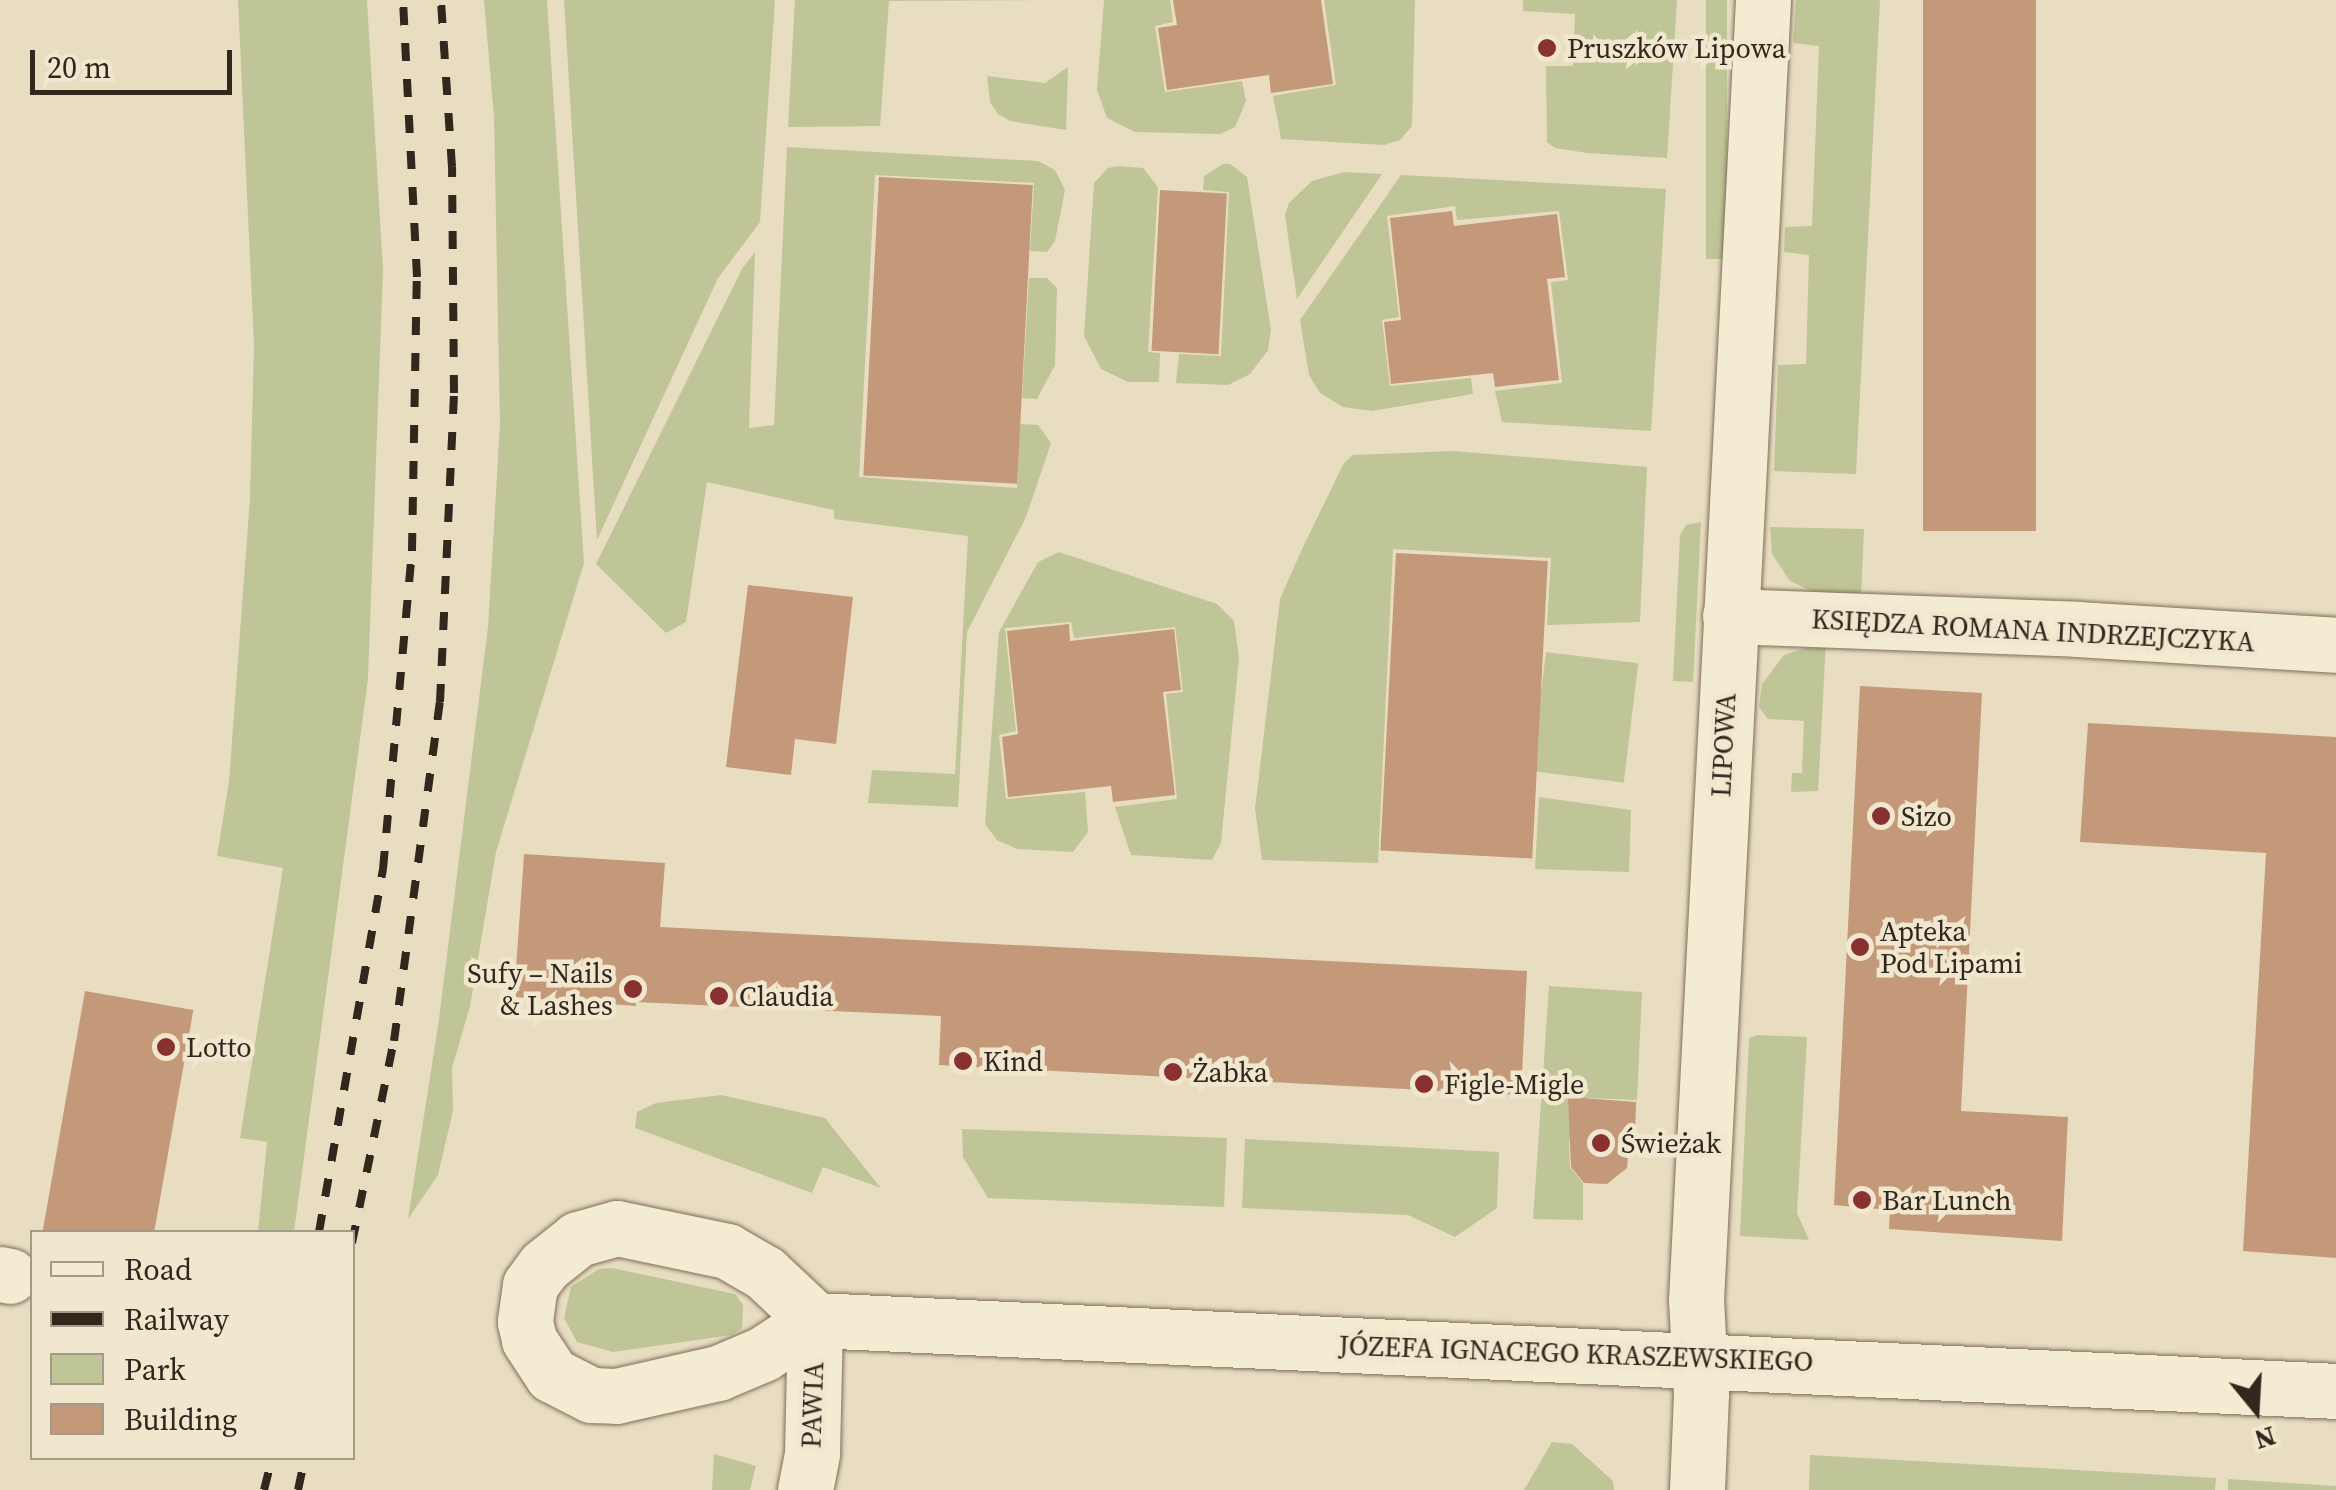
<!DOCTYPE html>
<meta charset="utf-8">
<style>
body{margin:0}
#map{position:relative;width:2336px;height:1490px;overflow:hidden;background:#e8ddc1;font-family:"Source Serif 4",serif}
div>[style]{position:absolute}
.green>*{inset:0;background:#bfc596;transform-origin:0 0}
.building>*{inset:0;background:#c3997a;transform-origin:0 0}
.roads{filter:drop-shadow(0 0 2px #806e5a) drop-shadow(0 0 2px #806e5a)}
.minor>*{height:55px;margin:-27.5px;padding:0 27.5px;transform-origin:27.5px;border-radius:27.5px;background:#f4ebd3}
.rail>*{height:8px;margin-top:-4px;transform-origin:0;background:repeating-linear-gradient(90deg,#31271d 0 18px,transparent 0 36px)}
.dots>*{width:28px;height:28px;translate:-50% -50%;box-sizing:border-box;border:5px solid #f1e7cf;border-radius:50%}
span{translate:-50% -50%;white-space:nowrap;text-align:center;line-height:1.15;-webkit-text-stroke:9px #f1e7cf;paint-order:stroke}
.poi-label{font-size:28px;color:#31271d}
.left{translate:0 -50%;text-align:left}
.right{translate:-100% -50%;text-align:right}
.street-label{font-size:28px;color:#31271d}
.legend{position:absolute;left:30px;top:1230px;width:325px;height:230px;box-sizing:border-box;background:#f1e7cf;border:2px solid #a49a88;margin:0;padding:12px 18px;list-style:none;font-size:30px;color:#31271d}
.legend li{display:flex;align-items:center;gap:20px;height:50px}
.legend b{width:50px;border:2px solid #a49a88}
.north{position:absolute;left:2206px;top:1360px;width:100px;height:100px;-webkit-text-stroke:8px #f1e7cf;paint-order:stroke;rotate:162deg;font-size:28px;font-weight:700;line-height:40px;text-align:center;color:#31271d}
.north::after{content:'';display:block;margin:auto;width:35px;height:45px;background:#31271d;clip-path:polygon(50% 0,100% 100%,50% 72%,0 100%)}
.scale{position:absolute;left:30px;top:50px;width:202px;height:45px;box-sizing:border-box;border:5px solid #31271d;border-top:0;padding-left:12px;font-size:30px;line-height:35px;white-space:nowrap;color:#31271d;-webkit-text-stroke:8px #f1e7cf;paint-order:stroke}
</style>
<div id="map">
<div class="green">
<i style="clip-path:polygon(238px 0,367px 0,383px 270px,368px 679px,294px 1232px,258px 1232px,267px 1142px,240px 1138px,283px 868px,217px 856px,229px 781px,250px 498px,254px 345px)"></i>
<i style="clip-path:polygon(484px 0,547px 0,584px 563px,496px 852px,470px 1006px,452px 1068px,453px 1111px,438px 1175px,408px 1219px,439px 1019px,488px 627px,500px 424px,494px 117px)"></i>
<i style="clip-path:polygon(564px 0,775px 0,760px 222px,718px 278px,597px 540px)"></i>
<i style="clip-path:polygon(795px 0,1041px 0,889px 1px,880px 126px,788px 127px)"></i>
<i style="clip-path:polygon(1104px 0,1170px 0,1173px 22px,1155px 26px,1165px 92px,1242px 81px,1246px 101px,1235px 127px,1220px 134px,1135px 132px,1107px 118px,1097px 90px)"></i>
<i style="clip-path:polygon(1324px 0,1415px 0,1412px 126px,1400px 140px,1384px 145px,1281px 139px,1273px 96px,1336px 85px)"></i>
<i style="clip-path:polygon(1523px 0,1677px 0,1667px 158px,1587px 153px,1555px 148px,1547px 142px,1546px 66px,1573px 66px,1575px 14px,1523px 11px)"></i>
<i style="left:1706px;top:0;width:21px;height:259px"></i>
<i style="clip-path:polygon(1796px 0,1880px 0,1856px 474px,1774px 471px,1778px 365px,1806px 364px,1809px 255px,1784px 252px,1785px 227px,1812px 226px,1819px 46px,1793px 43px)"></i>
<i style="clip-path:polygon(1068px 67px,1066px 130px,1010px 121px,998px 114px,990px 102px,987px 76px,1045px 83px)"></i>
<i style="clip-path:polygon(787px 147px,1038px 161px,1055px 170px,1065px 190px,1055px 241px,1047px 252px,1030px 251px,1034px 183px,875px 175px,859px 477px,1017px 488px,1020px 424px,1038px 425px,1051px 443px,1026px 517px,967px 632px,958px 807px,868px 803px,872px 770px,955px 774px,968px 536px,834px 519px,834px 510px,707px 482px,686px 622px,666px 633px,596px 564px,742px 269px,755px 252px,749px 428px,774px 425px)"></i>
<i style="clip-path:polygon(1223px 164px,1230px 164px,1247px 177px,1271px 330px,1268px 350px,1250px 374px,1228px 385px,1176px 383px,1179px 354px,1221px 356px,1229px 192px,1203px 190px,1204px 176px)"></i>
<i style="clip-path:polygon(1118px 166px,1143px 168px,1158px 187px,1148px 352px,1160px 353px,1159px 382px,1128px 382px,1101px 369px,1084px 336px,1094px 183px,1108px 168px)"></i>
<i style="clip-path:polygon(1344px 172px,1382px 174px,1297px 299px,1285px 215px,1289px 203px,1312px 181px)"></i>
<i style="clip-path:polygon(1401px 175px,1666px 189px,1651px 431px,1502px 422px,1495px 391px,1562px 383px,1551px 282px,1568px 280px,1559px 211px,1457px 220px,1455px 206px,1387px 216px,1399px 317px,1382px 320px,1390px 386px,1471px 378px,1473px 394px,1372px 411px,1343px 407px,1320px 393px,1309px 375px,1300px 320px)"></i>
<i style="clip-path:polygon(1029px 278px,1047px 278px,1057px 288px,1055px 365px,1037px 399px,1022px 398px)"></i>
<i style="clip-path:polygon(1453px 451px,1647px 467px,1640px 622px,1547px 625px,1551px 558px,1393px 549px,1378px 863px,1262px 860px,1255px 809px,1280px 599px,1302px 549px,1344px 463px,1353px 455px)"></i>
<i style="clip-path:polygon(1701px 522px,1693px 682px,1673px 681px,1680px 535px,1686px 525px)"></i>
<i style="clip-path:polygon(1770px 527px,1864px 529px,1861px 599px,1814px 592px,1790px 581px,1772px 554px)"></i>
<i style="clip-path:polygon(1059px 552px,1217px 604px,1234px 621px,1239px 658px,1221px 843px,1212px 860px,1131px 855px,1115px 807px,1177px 799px,1166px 694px,1183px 692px,1175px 627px,1074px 638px,1071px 622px,1005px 628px,1016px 731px,999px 735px,1006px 799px,1085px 792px,1088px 832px,1073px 852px,1017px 849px,997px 840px,985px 824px,999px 632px,1038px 562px)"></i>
<i style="clip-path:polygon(1826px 642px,1818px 791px,1791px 792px,1792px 773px,1802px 773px,1804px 721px,1768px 719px,1759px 707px,1762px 684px,1784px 655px)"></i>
<i style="left:1546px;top:652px;width:93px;height:120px;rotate:7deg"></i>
<i style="clip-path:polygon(1539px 797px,1631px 810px,1629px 872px,1535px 869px)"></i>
<i style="clip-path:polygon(1549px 986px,1642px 992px,1637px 1100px,1587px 1098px,1585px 1124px,1569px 1141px,1570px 1167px,1583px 1183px,1583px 1220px,1533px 1219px)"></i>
<i style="clip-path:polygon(1757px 1035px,1807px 1037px,1797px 1213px,1809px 1240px,1740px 1236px,1749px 1038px)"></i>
<i style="clip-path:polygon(721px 1095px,825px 1118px,881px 1188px,823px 1167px,812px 1193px,635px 1128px,637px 1112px,656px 1103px)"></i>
<i style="clip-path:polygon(962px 1129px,1227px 1138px,1224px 1207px,988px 1198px,963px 1157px)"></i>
<i style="clip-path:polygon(1245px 1139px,1499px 1152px,1497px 1208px,1455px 1237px,1408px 1215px,1242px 1208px)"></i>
<i style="clip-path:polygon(612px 1268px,735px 1294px,743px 1305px,742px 1328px,732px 1335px,613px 1352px,577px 1342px,564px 1318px,571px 1287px,599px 1269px)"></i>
<i style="clip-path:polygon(1552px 1442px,1572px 1444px,1613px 1481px,1614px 1490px,1524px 1490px)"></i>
<i style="clip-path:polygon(714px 1454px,756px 1466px,750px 1490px,712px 1490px)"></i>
<i style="clip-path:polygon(1810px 1455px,2216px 1478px,2215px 1490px,1809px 1490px)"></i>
<i style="clip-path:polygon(2228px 1479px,2336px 1486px,2336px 1490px,2228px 1490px)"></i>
</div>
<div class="building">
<i style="clip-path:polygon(1173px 0,1321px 0,1333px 84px,1271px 93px,1269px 75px,1167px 90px,1158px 28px,1177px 25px)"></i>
<i style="left:1923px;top:0;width:113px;height:531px"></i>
<i style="left:879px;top:177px;width:154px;height:299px;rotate:3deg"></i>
<i style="left:1160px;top:190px;width:67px;height:161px;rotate:3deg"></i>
<i style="clip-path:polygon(1452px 211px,1454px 226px,1557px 214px,1565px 277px,1547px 279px,1559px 380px,1495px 387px,1493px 373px,1391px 384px,1384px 322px,1401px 320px,1390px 218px)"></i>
<i style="left:1396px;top:553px;width:152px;height:298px;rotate:3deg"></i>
<i style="clip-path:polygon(748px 585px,853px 597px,836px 744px,795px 739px,791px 775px,726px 767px)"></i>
<i style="clip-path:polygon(1069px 624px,1070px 641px,1174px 629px,1181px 690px,1163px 692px,1175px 795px,1113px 802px,1111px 786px,1008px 797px,1002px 737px,1018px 734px,1007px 631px)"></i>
<i style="clip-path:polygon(1860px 686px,1982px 693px,1961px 1111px,2068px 1117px,2062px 1241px,1889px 1229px,1890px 1210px,1834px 1205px)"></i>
<i style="clip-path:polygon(2088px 723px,2336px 737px,2336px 1258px,2243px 1251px,2266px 853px,2080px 842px)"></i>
<i style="clip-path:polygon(524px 854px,665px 863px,660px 927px,1527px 971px,1521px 1095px,939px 1065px,941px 1016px,636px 1002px,636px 1006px,514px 997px)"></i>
<i style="left:85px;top:991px;width:110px;height:245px;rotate:10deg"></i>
<i style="clip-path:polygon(1568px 1097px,1636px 1102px,1635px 1139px,1629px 1146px,1627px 1168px,1607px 1184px,1584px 1183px,1571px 1167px)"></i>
</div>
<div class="roads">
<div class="minor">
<i style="left:1730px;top:616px;width:347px;rotate:2.1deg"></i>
<i style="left:2077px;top:629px;width:259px;rotate:3.5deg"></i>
<i style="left:0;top:1274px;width:10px;rotate:11deg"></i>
<i style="left:815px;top:1320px;width:69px;rotate:-136.8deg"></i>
<i style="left:765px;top:1273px;width:44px;rotate:-149.9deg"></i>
<i style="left:727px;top:1251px;width:112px;rotate:-168.2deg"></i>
<i style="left:617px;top:1228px;width:41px;rotate:164.2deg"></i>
<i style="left:578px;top:1239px;width:43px;rotate:141.5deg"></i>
<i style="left:544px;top:1266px;width:24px;rotate:126deg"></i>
<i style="left:530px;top:1285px;width:37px;rotate:98deg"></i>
<i style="left:525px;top:1322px;width:18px;rotate:77deg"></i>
<i style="left:529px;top:1340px;width:42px;rotate:56.7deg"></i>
<i style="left:552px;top:1375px;width:44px;rotate:27.1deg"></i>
<i style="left:591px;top:1395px;width:25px;rotate:2deg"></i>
<i style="left:616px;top:1396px;width:105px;rotate:-12.7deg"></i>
<i style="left:718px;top:1373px;width:49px;rotate:-22.9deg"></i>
<i style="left:763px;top:1354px;width:62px;rotate:-33.2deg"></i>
<i style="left:815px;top:1320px;width:1523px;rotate:2.67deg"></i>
<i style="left:805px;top:1490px;width:38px;rotate:-79deg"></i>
<i style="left:812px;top:1453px;width:133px;rotate:-88.7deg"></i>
<i style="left:1697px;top:1490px;width:96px;rotate:-87.6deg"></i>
<i style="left:1701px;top:1394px;width:94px;rotate:-93deg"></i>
<i style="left:1696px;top:1300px;width:1302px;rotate:-87.05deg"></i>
</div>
</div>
<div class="rail">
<i style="left:319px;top:1232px;width:369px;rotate:-80deg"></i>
<i style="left:383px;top:869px;width:319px;rotate:-84.8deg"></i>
<i style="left:412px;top:551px;width:274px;rotate:-89deg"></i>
<i style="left:417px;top:277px;width:277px;rotate:-92.9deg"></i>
<i style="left:352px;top:1243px;width:206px;rotate:-78.3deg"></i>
<i style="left:394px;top:1041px;width:342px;rotate:-82.3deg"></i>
<i style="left:440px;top:702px;width:309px;rotate:-87.4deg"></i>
<i style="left:454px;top:393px;width:226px;rotate:-90.5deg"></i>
<i style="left:452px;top:167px;width:167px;rotate:-93.8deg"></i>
<i style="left:264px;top:1490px;width:33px;rotate:-76deg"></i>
<i style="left:298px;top:1490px;width:33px;rotate:-78deg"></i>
</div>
<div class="dots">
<i style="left:1547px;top:48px;background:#893030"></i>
<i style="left:1881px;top:816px;background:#893030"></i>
<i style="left:1860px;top:947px;background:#893030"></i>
<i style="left:633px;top:989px;background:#893030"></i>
<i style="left:719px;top:996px;background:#893030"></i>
<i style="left:166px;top:1047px;background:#893030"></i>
<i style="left:963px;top:1061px;background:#893030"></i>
<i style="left:1173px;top:1072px;background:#893030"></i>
<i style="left:1424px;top:1084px;background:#893030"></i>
<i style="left:1601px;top:1143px;background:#893030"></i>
<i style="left:1862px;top:1200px;background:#893030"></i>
</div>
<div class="poi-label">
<span class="left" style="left:1567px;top:48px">Pruszków Lipowa</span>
<span class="left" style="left:1901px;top:816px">Sizo</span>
<span class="left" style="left:1880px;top:947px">Apteka<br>Pod Lipami</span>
<span class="right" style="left:613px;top:989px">Sufy – Nails<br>&amp; Lashes</span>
<span class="left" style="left:739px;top:996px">Claudia</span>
<span class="left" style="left:186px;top:1047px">Lotto</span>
<span class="left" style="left:983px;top:1061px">Kind</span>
<span class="left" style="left:1193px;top:1072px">Żabka</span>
<span class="left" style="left:1444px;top:1084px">Figle-Migle</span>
<span class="left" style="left:1621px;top:1143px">Świeżak</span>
<span class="left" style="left:1882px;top:1200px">Bar Lunch</span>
</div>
<div class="street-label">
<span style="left:2033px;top:630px;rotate:3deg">KSIĘDZA ROMANA INDRZEJCZYKA</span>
<span style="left:1723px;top:745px;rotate:-87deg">LIPOWA</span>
<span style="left:1576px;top:1353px;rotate:2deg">JÓZEFA IGNACEGO KRASZEWSKIEGO</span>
<span style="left:812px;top:1405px;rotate:-88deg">PAWIA</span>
</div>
<ul class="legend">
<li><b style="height:12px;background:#f4ebd3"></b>Road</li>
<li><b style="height:12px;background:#31271d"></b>Railway</li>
<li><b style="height:28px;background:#bfc596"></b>Park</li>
<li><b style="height:28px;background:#c3997a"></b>Building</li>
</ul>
<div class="north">N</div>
<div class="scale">20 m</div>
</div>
